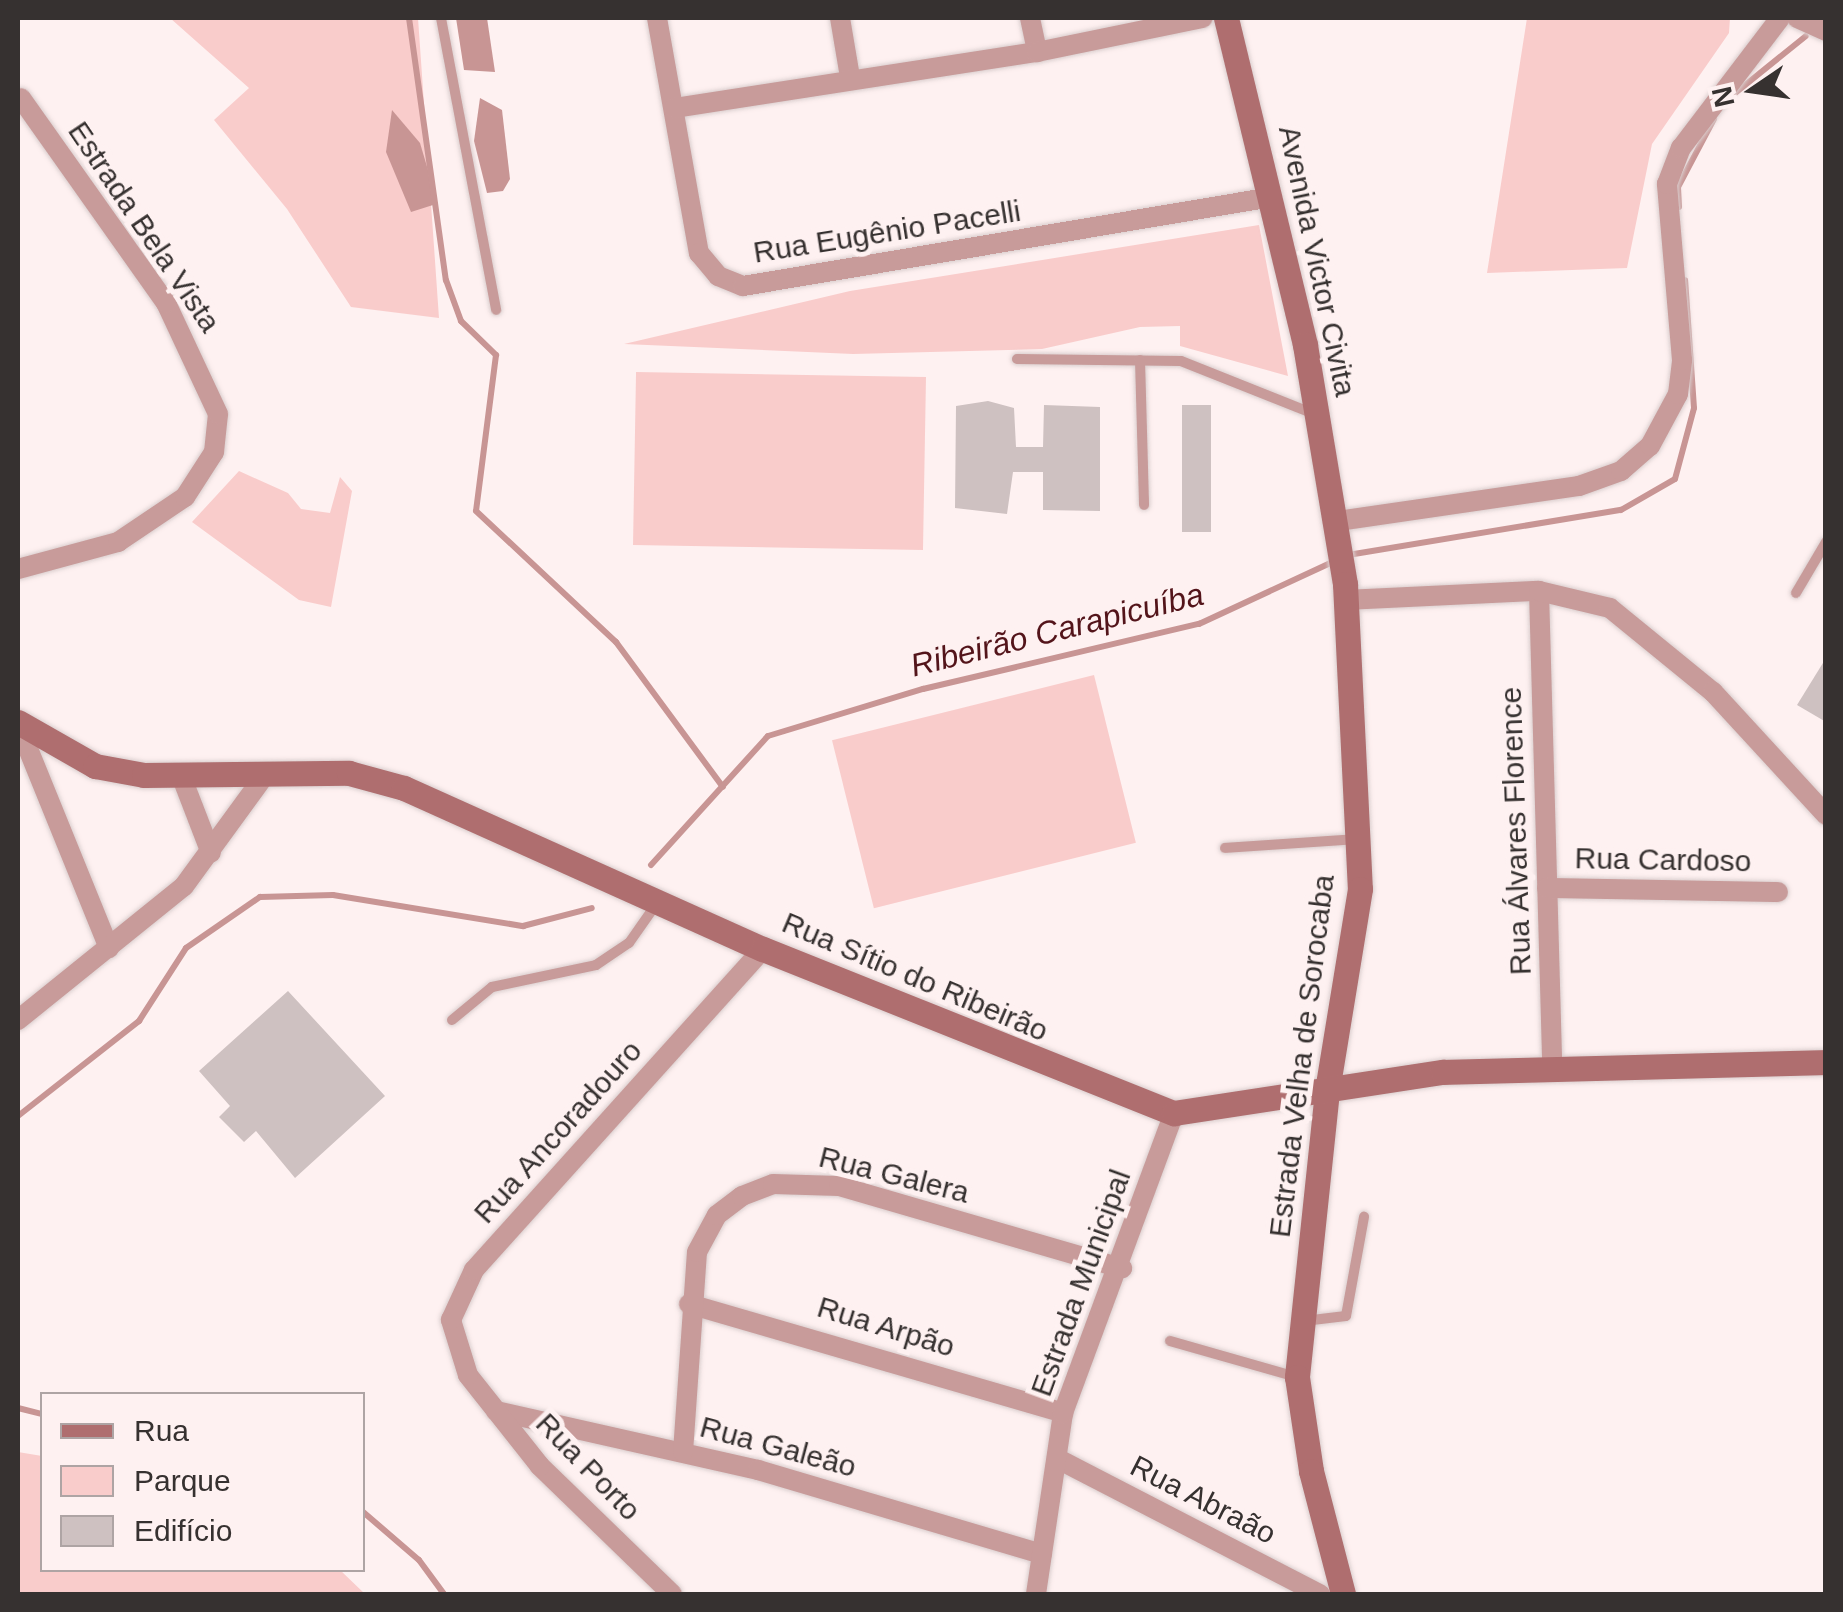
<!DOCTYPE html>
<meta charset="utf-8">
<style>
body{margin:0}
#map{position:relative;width:1843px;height:1612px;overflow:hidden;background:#fef1f1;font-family:Arial,sans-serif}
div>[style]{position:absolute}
.green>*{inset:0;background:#f9cccb;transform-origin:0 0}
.water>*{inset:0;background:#c89594}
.stream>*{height:6px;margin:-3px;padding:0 3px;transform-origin:3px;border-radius:3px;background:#c89594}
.building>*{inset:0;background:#cec1c1;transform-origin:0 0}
.roads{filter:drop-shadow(0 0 2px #dacece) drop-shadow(0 0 2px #dacece)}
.service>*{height:10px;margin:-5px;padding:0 5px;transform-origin:5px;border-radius:5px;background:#c89b9a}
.minor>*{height:20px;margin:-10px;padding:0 10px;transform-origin:10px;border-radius:10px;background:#c89b9a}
.secondary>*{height:25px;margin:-12.5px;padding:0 12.5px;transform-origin:12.5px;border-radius:12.5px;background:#af6e6f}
span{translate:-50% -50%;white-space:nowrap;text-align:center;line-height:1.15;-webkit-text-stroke:10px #fef1f1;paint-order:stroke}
.street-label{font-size:30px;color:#363130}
.water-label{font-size:32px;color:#53141a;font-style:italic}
.frame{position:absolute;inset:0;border:20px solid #363130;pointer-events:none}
.legend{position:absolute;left:40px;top:1392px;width:325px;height:180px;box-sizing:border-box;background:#fef1f1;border:2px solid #aea4a4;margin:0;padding:12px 18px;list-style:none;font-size:30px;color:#363130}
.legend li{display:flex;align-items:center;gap:20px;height:50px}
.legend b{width:50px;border:2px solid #aea4a4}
.north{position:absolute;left:1703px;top:40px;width:100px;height:100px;-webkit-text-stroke:8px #fef1f1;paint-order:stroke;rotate:257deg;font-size:28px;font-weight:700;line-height:40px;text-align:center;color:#363130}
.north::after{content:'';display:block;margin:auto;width:35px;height:45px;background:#363130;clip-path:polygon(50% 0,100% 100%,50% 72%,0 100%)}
</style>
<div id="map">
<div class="green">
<i style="clip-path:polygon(170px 18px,418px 18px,439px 318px,351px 307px,287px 209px,214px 120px,249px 88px)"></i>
<i style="clip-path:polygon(1527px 18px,1730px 18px,1729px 33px,1652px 144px,1627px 268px,1487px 273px)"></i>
<i style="clip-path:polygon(1259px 225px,1288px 376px,1180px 346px,1180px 326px,1140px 327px,1042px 349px,853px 354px,624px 344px,850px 291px)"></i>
<i style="left:926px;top:377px;width:173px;height:290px;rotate:91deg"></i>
<i style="clip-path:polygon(239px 471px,288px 493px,301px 509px,330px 513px,340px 477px,352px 491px,331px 607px,299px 600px,192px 522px)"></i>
<i style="left:1094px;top:675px;width:173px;height:270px;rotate:76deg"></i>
<i style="clip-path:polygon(18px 1452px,42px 1456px,42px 1570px,340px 1570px,365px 1594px,18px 1594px)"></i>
</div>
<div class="water">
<i style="clip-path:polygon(456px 18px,487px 18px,495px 72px,464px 70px)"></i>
<i style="clip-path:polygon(480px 98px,502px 110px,510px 179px,503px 191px,487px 193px,474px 141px)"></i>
<i style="clip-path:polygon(392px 110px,420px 143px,428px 170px,433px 205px,411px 212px,386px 152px)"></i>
</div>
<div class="stream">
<i style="left:409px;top:18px;width:265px;rotate:82deg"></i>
<i style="left:446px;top:280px;width:44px;rotate:69.9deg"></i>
<i style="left:461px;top:321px;width:49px;rotate:44.2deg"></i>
<i style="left:496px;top:355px;width:157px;rotate:97.3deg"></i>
<i style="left:476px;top:511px;width:192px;rotate:43.1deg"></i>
<i style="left:616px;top:642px;width:180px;rotate:53.6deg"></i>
<i style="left:1734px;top:94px;width:92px;rotate:-38.9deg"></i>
<i style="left:1679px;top:207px;width:20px;rotate:-93deg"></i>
<i style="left:1678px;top:187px;width:77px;rotate:-62.1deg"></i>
<i style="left:1348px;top:555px;width:277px;rotate:-9.4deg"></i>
<i style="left:1621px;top:510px;width:62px;rotate:-29.9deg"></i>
<i style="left:1675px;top:479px;width:73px;rotate:-75deg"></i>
<i style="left:1694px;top:408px;width:128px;rotate:-94deg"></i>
<i style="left:651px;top:865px;width:174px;rotate:-47.8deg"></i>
<i style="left:768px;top:736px;width:162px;rotate:-16.9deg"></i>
<i style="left:923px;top:689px;width:284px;rotate:-13.3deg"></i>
<i style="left:1199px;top:624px;width:152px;rotate:-24.9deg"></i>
<i style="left:18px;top:1116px;width:154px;rotate:-38.1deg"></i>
<i style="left:139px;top:1021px;width:87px;rotate:-57.2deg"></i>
<i style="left:186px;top:948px;width:90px;rotate:-34.6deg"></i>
<i style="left:260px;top:897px;width:73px;rotate:-1.6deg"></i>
<i style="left:333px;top:895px;width:193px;rotate:9.3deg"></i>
<i style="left:523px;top:926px;width:71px;rotate:-14.6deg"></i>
<i style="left:18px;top:1408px;width:25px;rotate:14deg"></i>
<i style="left:362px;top:1511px;width:75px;rotate:40.7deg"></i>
<i style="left:419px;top:1560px;width:42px;rotate:53.7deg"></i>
</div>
<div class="building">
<i style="clip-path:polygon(988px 401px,1014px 408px,1016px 447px,1043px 447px,1044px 405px,1100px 407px,1100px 511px,1043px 510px,1043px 472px,1013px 472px,1007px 514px,955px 508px,956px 406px)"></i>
<i style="left:1182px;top:405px;width:29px;height:127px"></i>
<i style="clip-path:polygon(1826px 658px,1826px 722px,1797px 705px)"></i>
<i style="clip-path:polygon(288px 991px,385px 1096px,295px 1178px,256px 1131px,244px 1142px,219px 1117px,230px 1106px,199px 1071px)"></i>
</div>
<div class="roads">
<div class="service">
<i style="left:441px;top:18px;width:297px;rotate:79.3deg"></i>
<i style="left:1017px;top:359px;width:164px;rotate:0.7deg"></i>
<i style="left:1181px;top:361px;width:141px;rotate:21.7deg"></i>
<i style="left:1140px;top:360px;width:145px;rotate:88.4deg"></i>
<i style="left:1796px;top:593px;width:59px;rotate:-59.5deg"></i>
<i style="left:1225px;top:848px;width:132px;rotate:-3.9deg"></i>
<i style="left:452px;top:1020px;width:52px;rotate:-39.5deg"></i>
<i style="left:492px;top:987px;width:106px;rotate:-11.9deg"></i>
<i style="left:596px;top:965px;width:40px;rotate:-34deg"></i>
<i style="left:629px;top:943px;width:49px;rotate:-55deg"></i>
<i style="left:1304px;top:1321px;width:42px;rotate:-6.8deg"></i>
<i style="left:1346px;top:1316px;width:101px;rotate:-79.7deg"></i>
<i style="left:1170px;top:1341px;width:131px;rotate:15.9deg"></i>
</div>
<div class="minor">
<i style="left:657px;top:18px;width:239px;rotate:79.9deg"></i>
<i style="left:699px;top:253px;width:30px;rotate:50deg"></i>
<i style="left:718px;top:276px;width:27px;rotate:22deg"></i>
<i style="left:743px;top:286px;width:536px;rotate:-9.55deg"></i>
<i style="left:840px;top:18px;width:60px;rotate:80.4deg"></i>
<i style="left:1030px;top:18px;width:35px;rotate:78deg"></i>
<i style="left:1797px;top:18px;width:32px;rotate:24deg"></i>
<i style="left:674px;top:108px;width:367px;rotate:-8.8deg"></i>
<i style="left:1037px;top:52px;width:169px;rotate:-11.6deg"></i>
<i style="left:1338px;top:521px;width:244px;rotate:-8.3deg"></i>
<i style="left:1579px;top:486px;width:45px;rotate:-19.7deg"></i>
<i style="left:1621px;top:471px;width:38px;rotate:-41deg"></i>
<i style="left:1650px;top:446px;width:59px;rotate:-61.7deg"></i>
<i style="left:1678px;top:394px;width:34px;rotate:-83deg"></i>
<i style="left:1682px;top:360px;width:177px;rotate:-94.9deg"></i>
<i style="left:1667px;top:184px;width:39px;rotate:-69deg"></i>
<i style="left:1681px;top:148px;width:163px;rotate:-52.7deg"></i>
<i style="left:18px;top:569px;width:104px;rotate:-15.1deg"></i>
<i style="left:118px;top:542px;width:81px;rotate:-33.9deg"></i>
<i style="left:185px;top:497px;width:54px;rotate:-57.2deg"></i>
<i style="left:214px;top:452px;width:38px;rotate:-84deg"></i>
<i style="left:218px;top:414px;width:123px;rotate:-115.1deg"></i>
<i style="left:166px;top:303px;width:251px;rotate:-125.3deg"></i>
<i style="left:1539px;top:591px;width:479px;rotate:88.4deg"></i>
<i style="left:1345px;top:600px;width:194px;rotate:-2.7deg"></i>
<i style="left:1539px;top:591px;width:73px;rotate:13.5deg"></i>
<i style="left:1610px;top:608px;width:133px;rotate:39.2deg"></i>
<i style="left:1713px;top:692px;width:167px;rotate:47.4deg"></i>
<i style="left:18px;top:724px;width:242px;rotate:67.9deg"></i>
<i style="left:182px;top:778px;width:80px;rotate:68.9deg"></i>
<i style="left:1547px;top:888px;width:231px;rotate:1deg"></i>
<i style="left:18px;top:1020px;width:213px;rotate:-38.9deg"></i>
<i style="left:184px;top:886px;width:132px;rotate:-53.9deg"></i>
<i style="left:689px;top:1304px;width:390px;rotate:16.2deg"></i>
<i style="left:496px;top:1411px;width:269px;rotate:12.7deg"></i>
<i style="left:758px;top:1470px;width:296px;rotate:16.5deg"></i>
<i style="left:683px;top:1452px;width:200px;rotate:-86deg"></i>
<i style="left:697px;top:1252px;width:42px;rotate:-61.6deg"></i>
<i style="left:717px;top:1215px;width:31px;rotate:-37deg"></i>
<i style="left:742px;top:1196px;width:33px;rotate:-21deg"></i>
<i style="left:773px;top:1184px;width:66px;rotate:1.7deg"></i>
<i style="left:839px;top:1186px;width:295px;rotate:16.2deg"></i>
<i style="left:1058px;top:1459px;width:295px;rotate:27.3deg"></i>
<i style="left:672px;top:1594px;width:184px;rotate:-135.9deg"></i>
<i style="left:540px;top:1466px;width:116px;rotate:-128.4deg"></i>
<i style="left:468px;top:1375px;width:58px;rotate:-107.2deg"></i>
<i style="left:451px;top:1320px;width:55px;rotate:-65.3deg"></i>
<i style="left:474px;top:1270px;width:432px;rotate:-48deg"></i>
<i style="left:1036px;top:1594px;width:183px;rotate:-81.5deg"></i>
<i style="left:1063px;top:1413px;width:320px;rotate:-69.7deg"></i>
</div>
<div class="secondary">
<i style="left:1226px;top:18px;width:336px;rotate:76.4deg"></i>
<i style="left:1305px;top:345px;width:242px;rotate:80.5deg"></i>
<i style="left:1345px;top:584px;width:305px;rotate:87.2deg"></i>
<i style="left:1360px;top:889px;width:205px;rotate:99.3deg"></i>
<i style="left:1327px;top:1091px;width:288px;rotate:96deg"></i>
<i style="left:1297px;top:1377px;width:95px;rotate:81.5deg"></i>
<i style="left:1311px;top:1471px;width:127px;rotate:75.4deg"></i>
<i style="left:18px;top:722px;width:89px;rotate:29.7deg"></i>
<i style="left:95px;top:766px;width:50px;rotate:10.4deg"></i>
<i style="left:144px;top:775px;width:205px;rotate:-0.6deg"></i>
<i style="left:349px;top:773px;width:57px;rotate:15.3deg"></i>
<i style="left:404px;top:788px;width:393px;rotate:24.2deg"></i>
<i style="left:763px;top:949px;width:443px;rotate:21.8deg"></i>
<i style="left:1174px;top:1113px;width:272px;rotate:-8.7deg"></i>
<i style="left:1443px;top:1072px;width:383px;rotate:-1.5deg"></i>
</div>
</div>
<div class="street-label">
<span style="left:144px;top:227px;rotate:56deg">Estrada Bela Vista</span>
<span style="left:887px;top:232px;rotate:-9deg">Rua Eugênio Pacelli</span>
<span style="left:1317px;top:261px;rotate:78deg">Avenida Victor Civita</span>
<span style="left:1516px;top:831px;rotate:-92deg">Rua Álvares Florence</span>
<span style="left:1663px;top:860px;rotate:1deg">Rua Cardoso</span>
<span style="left:915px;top:977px;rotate:23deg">Rua Sítio do Ribeirão</span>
<span style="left:1302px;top:1056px;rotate:-83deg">Estrada Velha de Sorocaba</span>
<span style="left:558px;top:1132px;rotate:-48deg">Rua Ancoradouro</span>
<span style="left:894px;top:1175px;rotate:14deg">Rua Galera</span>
<span style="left:1081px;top:1283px;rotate:-70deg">Estrada Municipal</span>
<span style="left:886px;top:1327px;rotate:17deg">Rua Arpão</span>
<span style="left:778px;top:1447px;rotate:15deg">Rua Galeão</span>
<span style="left:588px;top:1467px;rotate:46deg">Rua Porto</span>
<span style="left:1203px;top:1500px;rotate:27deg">Rua Abraão</span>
</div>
<div class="water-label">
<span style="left:1057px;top:630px;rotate:-14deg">Ribeirão Carapicuíba</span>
</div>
<div class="frame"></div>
<ul class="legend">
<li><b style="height:12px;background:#af6e6f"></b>Rua</li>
<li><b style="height:28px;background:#f9cccb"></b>Parque</li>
<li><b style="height:28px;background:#cec1c1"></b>Edifício</li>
</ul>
<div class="north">N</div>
</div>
